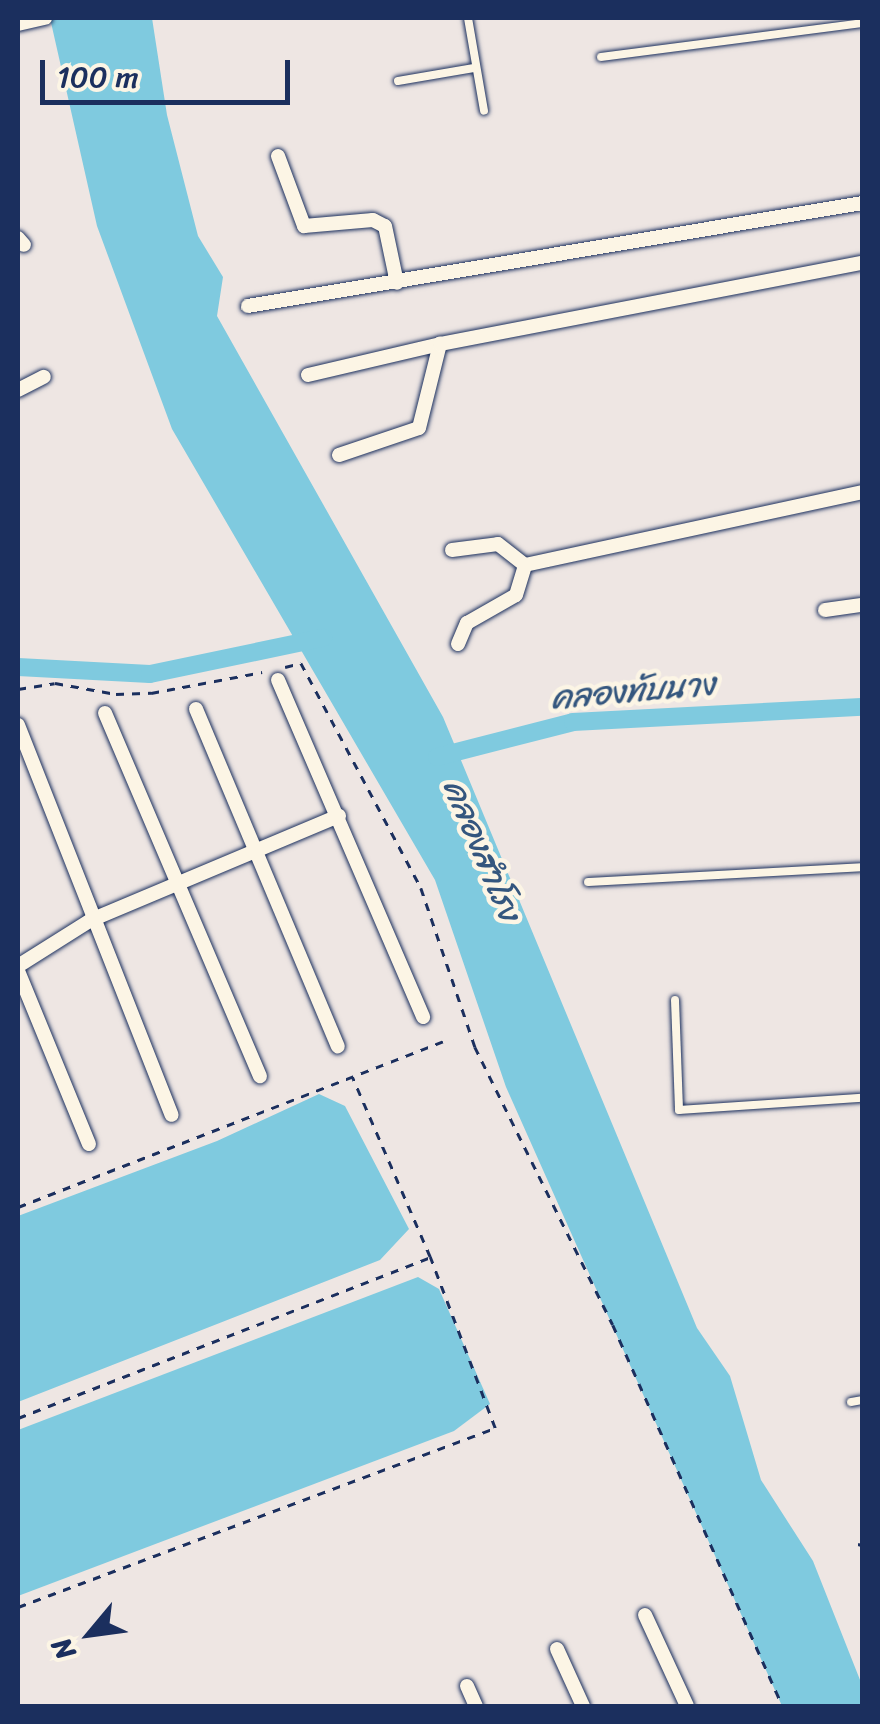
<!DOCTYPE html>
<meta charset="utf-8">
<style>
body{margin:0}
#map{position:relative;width:880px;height:1724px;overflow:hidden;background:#eee6e3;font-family:Sriracha,"Playpen Sans Thai",sans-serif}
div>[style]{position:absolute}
.water>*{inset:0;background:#7fcadf}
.canal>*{height:18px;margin:-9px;padding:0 9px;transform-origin:9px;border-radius:9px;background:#7fcadf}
.path>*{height:2.5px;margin-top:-1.25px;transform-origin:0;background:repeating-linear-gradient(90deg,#1b2f5e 0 8px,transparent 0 16px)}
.roads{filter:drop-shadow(0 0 2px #1b2f5e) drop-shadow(0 0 2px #1b2f5e)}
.lane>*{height:8px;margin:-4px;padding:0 4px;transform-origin:4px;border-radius:4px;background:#fcf5e5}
.street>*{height:14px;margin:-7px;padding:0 7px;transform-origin:7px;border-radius:7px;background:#fcf5e5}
span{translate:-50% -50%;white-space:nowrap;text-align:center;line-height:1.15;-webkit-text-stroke:9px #fcf5e5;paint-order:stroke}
.water-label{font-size:32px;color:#34567e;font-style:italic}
.frame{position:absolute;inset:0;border:20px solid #1b2f5e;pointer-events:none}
.north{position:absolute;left:40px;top:1584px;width:100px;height:100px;-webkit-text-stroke:8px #fcf5e5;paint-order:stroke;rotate:241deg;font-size:28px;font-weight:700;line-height:40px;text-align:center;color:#1b2f5e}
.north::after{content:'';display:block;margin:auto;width:35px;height:45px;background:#1b2f5e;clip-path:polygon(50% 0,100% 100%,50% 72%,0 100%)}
.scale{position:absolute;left:40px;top:60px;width:250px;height:45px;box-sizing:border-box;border:5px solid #1b2f5e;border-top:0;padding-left:12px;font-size:30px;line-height:35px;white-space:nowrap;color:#1b2f5e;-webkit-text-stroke:8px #fcf5e5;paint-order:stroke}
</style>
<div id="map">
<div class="water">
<i style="clip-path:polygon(50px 18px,152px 18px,167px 115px,198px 236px,223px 277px,217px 316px,443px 717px,697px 1328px,730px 1376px,761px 1480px,813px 1561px,862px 1685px,862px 1706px,782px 1706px,506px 1087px,435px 880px,172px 429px,97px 226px)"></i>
<i style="clip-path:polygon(319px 1094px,345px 1106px,409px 1229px,380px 1260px,18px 1402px,18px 1216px,217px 1141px)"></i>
<i style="clip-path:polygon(418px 1277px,439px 1289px,490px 1404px,454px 1431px,18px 1596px,18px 1430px)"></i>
</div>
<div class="canal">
<i style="left:18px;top:667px;width:132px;rotate:3deg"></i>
<i style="left:150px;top:674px;width:177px;rotate:-11.8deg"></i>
<i style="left:437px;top:757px;width:140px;rotate:-14.4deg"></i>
<i style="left:573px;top:722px;width:289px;rotate:-3deg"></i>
</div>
<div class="path">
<i style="left:285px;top:667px;width:16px;rotate:-14deg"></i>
<i style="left:301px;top:663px;width:255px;rotate:61.9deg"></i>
<i style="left:421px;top:888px;width:168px;rotate:71.2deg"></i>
<i style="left:475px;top:1047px;width:310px;rotate:63.6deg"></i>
<i style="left:613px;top:1325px;width:417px;rotate:66deg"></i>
<i style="left:18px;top:689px;width:37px;rotate:-9deg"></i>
<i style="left:55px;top:683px;width:62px;rotate:10.2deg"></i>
<i style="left:116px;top:694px;width:35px;rotate:-2deg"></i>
<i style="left:151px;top:693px;width:113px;rotate:-10.7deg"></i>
<i style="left:18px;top:1207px;width:456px;rotate:-21.3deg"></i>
<i style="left:18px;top:1418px;width:442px;rotate:-21.3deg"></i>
<i style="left:430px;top:1257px;width:196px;rotate:-113.4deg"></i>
<i style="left:858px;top:1544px;width:4px;rotate:14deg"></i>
<i style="left:18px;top:1607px;width:509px;rotate:-20.57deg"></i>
<i style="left:495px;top:1428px;width:183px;rotate:-110.8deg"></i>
</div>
<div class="roads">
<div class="lane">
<i style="left:468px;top:18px;width:94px;rotate:80.2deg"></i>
<i style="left:601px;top:57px;width:263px;rotate:-7.4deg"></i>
<i style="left:398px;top:81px;width:77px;rotate:-9.7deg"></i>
<i style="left:588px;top:882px;width:274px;rotate:-3.1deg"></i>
<i style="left:675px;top:1000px;width:110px;rotate:87.9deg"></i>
<i style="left:679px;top:1110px;width:183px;rotate:-3.8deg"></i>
<i style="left:851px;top:1402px;width:11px;rotate:-10deg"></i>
</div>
<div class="street">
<i style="left:18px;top:24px;width:28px;rotate:-13deg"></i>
<i style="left:278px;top:156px;width:75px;rotate:69.6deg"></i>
<i style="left:304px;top:226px;width:69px;rotate:-5deg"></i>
<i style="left:373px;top:220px;width:13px;rotate:27deg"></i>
<i style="left:385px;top:226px;width:58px;rotate:78.1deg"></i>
<i style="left:18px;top:238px;width:9px;rotate:49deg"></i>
<i style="left:248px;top:306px;width:623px;rotate:-9.52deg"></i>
<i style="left:308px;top:375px;width:136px;rotate:-13.2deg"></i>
<i style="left:18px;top:390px;width:29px;rotate:-27deg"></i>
<i style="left:339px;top:455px;width:84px;rotate:-18.6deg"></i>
<i style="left:419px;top:428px;width:87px;rotate:-76deg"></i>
<i style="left:440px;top:344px;width:430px;rotate:-10.9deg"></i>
<i style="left:452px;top:550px;width:46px;rotate:-7.4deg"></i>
<i style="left:498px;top:544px;width:34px;rotate:38deg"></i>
<i style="left:525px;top:565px;width:345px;rotate:-12.2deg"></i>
<i style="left:825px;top:610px;width:37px;rotate:-8deg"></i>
<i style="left:458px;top:644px;width:23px;rotate:-67deg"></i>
<i style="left:467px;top:623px;width:56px;rotate:-29.7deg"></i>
<i style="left:516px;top:595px;width:31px;rotate:-73deg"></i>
<i style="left:278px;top:680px;width:367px;rotate:66.7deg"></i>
<i style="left:196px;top:709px;width:366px;rotate:67.2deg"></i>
<i style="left:105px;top:713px;width:395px;rotate:66.9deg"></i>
<i style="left:18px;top:725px;width:419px;rotate:68.5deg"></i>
<i style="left:18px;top:966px;width:86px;rotate:-32.2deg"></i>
<i style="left:91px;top:920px;width:269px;rotate:-22.8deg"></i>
<i style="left:18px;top:971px;width:187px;rotate:67.7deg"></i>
<i style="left:645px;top:1615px;width:100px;rotate:65.2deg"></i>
<i style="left:557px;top:1649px;width:63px;rotate:65.5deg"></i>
<i style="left:467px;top:1686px;width:22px;rotate:66deg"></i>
</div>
</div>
<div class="water-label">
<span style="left:633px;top:692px;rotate:-5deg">คลองทับนาง</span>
<span style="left:481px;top:850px;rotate:67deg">คลองสำโรง</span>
</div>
<div class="frame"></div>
<div class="north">N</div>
<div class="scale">100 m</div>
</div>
